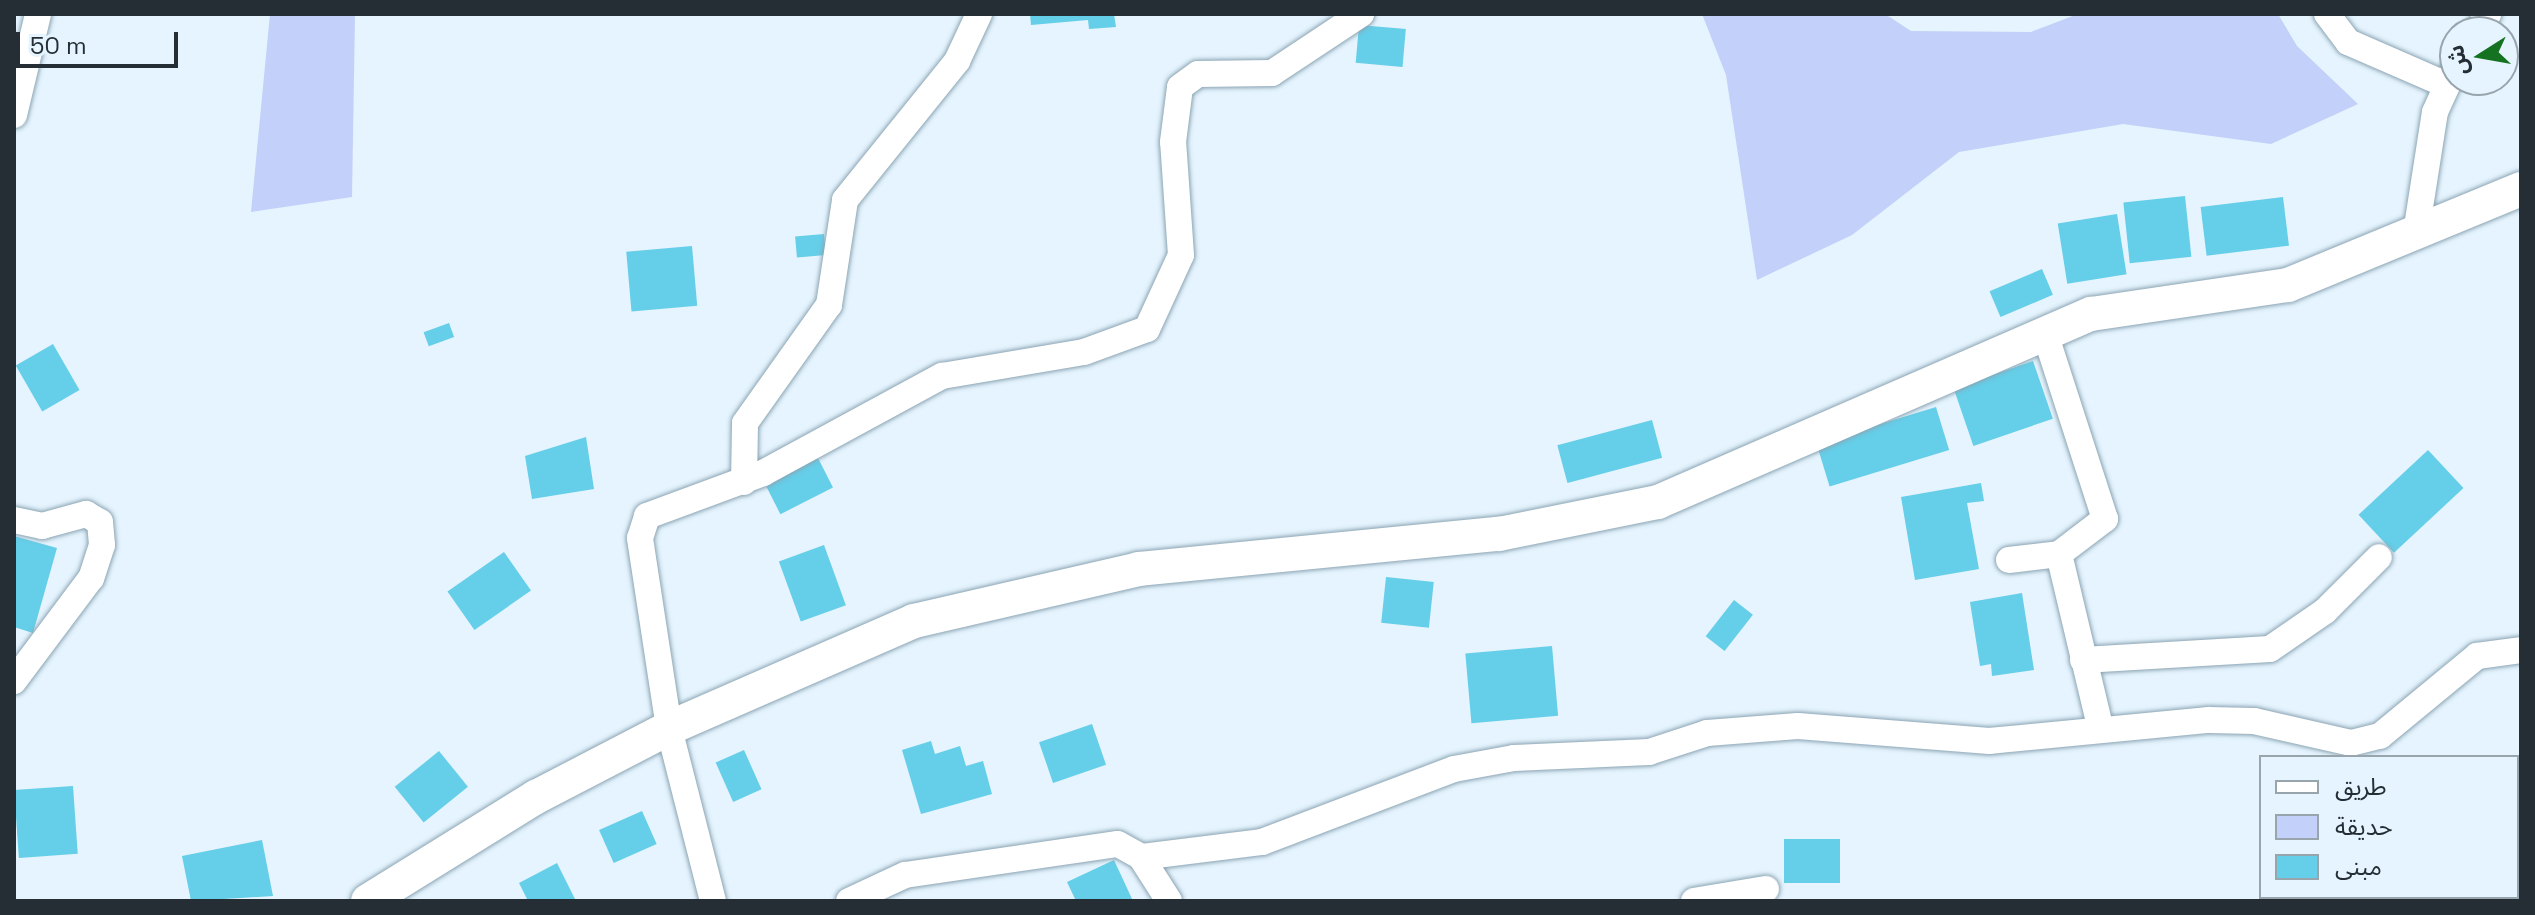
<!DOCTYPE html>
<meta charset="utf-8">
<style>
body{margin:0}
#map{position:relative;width:2535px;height:915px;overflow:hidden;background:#e5f4fe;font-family:"Space Grotesk","Noto Sans Arabic",sans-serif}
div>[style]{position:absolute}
.green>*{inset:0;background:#c3d0f9}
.building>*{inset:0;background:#65cee8;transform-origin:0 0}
.roads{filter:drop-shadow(0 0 2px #8ba4b3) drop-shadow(0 0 2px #8ba4b3)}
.minor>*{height:26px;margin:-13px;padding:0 13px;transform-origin:13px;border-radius:13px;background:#fff}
.major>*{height:34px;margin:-17px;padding:0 17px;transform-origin:17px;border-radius:17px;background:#fff}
span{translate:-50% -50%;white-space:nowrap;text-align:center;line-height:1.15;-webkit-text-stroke:7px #e5f4fe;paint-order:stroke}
.frame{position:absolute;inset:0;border:16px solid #242e34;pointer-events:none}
.legend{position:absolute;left:2259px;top:755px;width:260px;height:144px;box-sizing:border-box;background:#e5f4fe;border:2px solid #98a5ad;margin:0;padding:10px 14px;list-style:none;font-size:24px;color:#242e34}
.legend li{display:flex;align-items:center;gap:16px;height:40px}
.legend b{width:40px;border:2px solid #98a5ad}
.north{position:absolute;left:2439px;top:16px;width:80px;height:80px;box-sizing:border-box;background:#e5f4fe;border:2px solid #98a5ad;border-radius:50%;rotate:259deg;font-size:22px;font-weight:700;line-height:32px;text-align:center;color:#242e34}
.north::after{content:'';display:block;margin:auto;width:28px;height:36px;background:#147220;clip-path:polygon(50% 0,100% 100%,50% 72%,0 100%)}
.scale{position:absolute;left:16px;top:32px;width:162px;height:36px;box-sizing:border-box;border:4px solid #242e34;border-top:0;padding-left:10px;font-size:24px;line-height:28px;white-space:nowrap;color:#242e34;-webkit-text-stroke:6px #e5f4fe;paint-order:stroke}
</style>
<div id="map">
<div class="green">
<i style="clip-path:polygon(270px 14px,355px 14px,352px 197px,251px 212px)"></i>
<i style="clip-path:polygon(1702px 14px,1885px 14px,1911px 31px,2031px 32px,2078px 14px,2278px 14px,2297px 46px,2358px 104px,2271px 144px,2123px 124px,1959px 152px,1852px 235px,1757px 280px,1726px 75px)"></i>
</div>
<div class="building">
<i style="clip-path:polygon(1030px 14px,1114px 14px,1116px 27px,1089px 29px,1088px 20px,1031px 25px)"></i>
<i style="left:1359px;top:25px;width:47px;height:38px;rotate:5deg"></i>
<i style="left:2185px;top:196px;width:61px;height:62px;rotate:84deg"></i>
<i style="left:2283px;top:197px;width:49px;height:83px;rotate:83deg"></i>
<i style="left:2117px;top:214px;width:61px;height:60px;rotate:81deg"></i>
<i style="left:824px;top:234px;width:21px;height:29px;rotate:85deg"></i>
<i style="left:692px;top:246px;width:60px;height:66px;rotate:85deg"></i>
<i style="left:2042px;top:269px;width:28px;height:57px;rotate:67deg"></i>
<i style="left:449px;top:323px;width:15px;height:27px;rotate:70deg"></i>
<i style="left:53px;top:344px;width:53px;height:43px;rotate:60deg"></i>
<i style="left:2033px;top:361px;width:61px;height:84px;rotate:71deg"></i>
<i style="left:1936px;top:407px;width:45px;height:125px;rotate:73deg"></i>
<i style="left:1652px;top:420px;width:39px;height:98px;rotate:75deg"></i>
<i style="clip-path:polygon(586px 437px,594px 489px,532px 499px,525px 456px)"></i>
<i style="left:2428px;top:450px;width:52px;height:95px;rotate:47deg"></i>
<i style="left:818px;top:458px;width:33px;height:59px;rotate:63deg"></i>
<i style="clip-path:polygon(1981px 483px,1984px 501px,1967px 503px,1979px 569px,1915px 580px,1901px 497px)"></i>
<i style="clip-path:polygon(14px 536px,57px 548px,33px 633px,14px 627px)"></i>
<i style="left:824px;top:545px;width:64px;height:48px;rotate:70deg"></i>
<i style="left:504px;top:552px;width:47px;height:69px;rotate:55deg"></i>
<i style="left:1386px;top:577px;width:48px;height:46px;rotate:6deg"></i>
<i style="clip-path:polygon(2022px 593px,2034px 670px,1992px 676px,1991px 664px,1980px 666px,1970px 602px)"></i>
<i style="left:1734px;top:600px;width:24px;height:46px;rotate:38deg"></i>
<i style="left:1552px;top:646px;width:70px;height:87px;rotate:85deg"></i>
<i style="left:1092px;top:724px;width:43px;height:56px;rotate:71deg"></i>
<i style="clip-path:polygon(931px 741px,935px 754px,960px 746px,966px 766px,983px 761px,992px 794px,921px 814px,902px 750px)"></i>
<i style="left:744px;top:750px;width:43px;height:31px;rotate:66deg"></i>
<i style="left:439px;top:751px;width:46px;height:57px;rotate:51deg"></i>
<i style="left:73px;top:786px;width:68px;height:59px;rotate:86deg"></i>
<i style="left:642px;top:811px;width:36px;height:47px;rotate:66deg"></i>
<i style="left:1840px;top:839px;width:44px;height:56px;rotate:90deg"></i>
<i style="clip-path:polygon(262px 840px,273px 896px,191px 901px,182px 856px)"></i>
<i style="clip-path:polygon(1114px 860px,1133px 901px,1076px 901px,1067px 882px)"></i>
<i style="clip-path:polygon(557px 863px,576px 901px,528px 901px,519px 883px)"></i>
</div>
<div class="roads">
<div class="minor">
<i style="left:2327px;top:14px;width:35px;rotate:53deg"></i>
<i style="left:2348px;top:42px;width:108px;rotate:23.5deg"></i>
<i style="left:2476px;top:32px;width:22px;rotate:-56deg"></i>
<i style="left:14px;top:115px;width:104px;rotate:-76.6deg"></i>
<i style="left:2416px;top:233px;width:122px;rotate:-81.1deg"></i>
<i style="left:2435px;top:112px;width:48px;rotate:-65.6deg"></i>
<i style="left:744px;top:482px;width:59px;rotate:-89deg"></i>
<i style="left:745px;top:423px;width:145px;rotate:-54.6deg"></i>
<i style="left:829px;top:305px;width:106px;rotate:-81.3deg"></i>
<i style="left:845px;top:200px;width:179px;rotate:-51.1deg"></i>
<i style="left:957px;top:61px;width:52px;rotate:-64.9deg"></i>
<i style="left:14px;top:520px;width:29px;rotate:12deg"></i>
<i style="left:42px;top:526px;width:46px;rotate:-15.3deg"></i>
<i style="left:86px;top:514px;width:16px;rotate:30deg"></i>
<i style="left:100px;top:522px;width:23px;rotate:85deg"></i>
<i style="left:102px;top:545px;width:35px;rotate:108deg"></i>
<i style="left:91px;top:578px;width:129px;rotate:126.8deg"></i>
<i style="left:2059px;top:554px;width:177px;rotate:76.6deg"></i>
<i style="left:2009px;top:560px;width:50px;rotate:-6.8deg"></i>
<i style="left:2059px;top:554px;width:58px;rotate:-37.3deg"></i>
<i style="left:2105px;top:519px;width:195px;rotate:-107.9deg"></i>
<i style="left:2083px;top:660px;width:187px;rotate:-3.4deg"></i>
<i style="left:2270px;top:649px;width:67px;rotate:-34.6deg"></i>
<i style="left:2325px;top:611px;width:76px;rotate:-45deg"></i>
<i style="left:1141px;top:857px;width:122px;rotate:-7.1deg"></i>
<i style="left:1262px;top:842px;width:205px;rotate:-20.8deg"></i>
<i style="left:1454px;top:769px;width:61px;rotate:-10.4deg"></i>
<i style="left:1514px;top:758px;width:135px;rotate:-2.5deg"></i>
<i style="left:1649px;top:752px;width:61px;rotate:-18.1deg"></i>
<i style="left:1707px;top:733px;width:91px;rotate:-4.4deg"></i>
<i style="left:1798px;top:726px;width:192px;rotate:4.5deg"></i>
<i style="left:1989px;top:741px;width:221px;rotate:-5.5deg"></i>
<i style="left:2209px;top:720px;width:45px;rotate:1.3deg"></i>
<i style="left:2254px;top:721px;width:99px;rotate:12.8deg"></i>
<i style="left:2351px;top:743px;width:30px;rotate:-14deg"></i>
<i style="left:2380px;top:736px;width:126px;rotate:-39.5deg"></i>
<i style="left:2477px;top:656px;width:44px;rotate:-7.8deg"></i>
<i style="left:713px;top:901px;width:179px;rotate:-104.3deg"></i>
<i style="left:669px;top:728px;width:192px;rotate:-98.7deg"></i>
<i style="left:640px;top:538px;width:23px;rotate:-72deg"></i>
<i style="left:647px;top:516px;width:124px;rotate:-20.3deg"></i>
<i style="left:763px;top:473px;width:204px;rotate:-28.5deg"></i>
<i style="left:942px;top:376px;width:144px;rotate:-9.6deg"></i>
<i style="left:1084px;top:352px;width:67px;rotate:-20.1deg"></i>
<i style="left:1147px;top:329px;width:81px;rotate:-65.3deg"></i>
<i style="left:1181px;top:255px;width:113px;rotate:-94deg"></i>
<i style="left:1173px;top:142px;width:55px;rotate:-82.7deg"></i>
<i style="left:1180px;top:87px;width:22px;rotate:-36deg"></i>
<i style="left:1198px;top:74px;width:74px;rotate:-0.8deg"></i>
<i style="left:1272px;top:73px;width:107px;rotate:-33.5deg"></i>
<i style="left:849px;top:901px;width:62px;rotate:-24.9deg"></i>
<i style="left:905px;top:875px;width:215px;rotate:-8.3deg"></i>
<i style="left:1118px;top:844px;width:26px;rotate:29deg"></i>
<i style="left:1141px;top:857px;width:52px;rotate:57.5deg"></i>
<i style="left:1694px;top:901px;width:73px;rotate:-9.5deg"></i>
</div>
<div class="major">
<i style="left:368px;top:901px;width:198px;rotate:-31.8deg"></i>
<i style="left:536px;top:797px;width:150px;rotate:-27.4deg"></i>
<i style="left:669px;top:728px;width:267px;rotate:-23.6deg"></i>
<i style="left:914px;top:621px;width:231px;rotate:-13deg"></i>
<i style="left:1139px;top:569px;width:362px;rotate:-5.6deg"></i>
<i style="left:1499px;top:534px;width:162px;rotate:-11.4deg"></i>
<i style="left:1658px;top:502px;width:472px;rotate:-23.5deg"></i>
<i style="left:2091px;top:314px;width:199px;rotate:-8.4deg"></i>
<i style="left:2288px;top:285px;width:252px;rotate:-22.4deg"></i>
</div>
</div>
<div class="frame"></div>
<ul class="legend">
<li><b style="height:10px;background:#fff"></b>طريق</li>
<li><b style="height:22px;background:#c3d0f9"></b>حديقة</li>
<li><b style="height:22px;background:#65cee8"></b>مبنى</li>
</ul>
<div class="north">ش</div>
<div class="scale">50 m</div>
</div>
